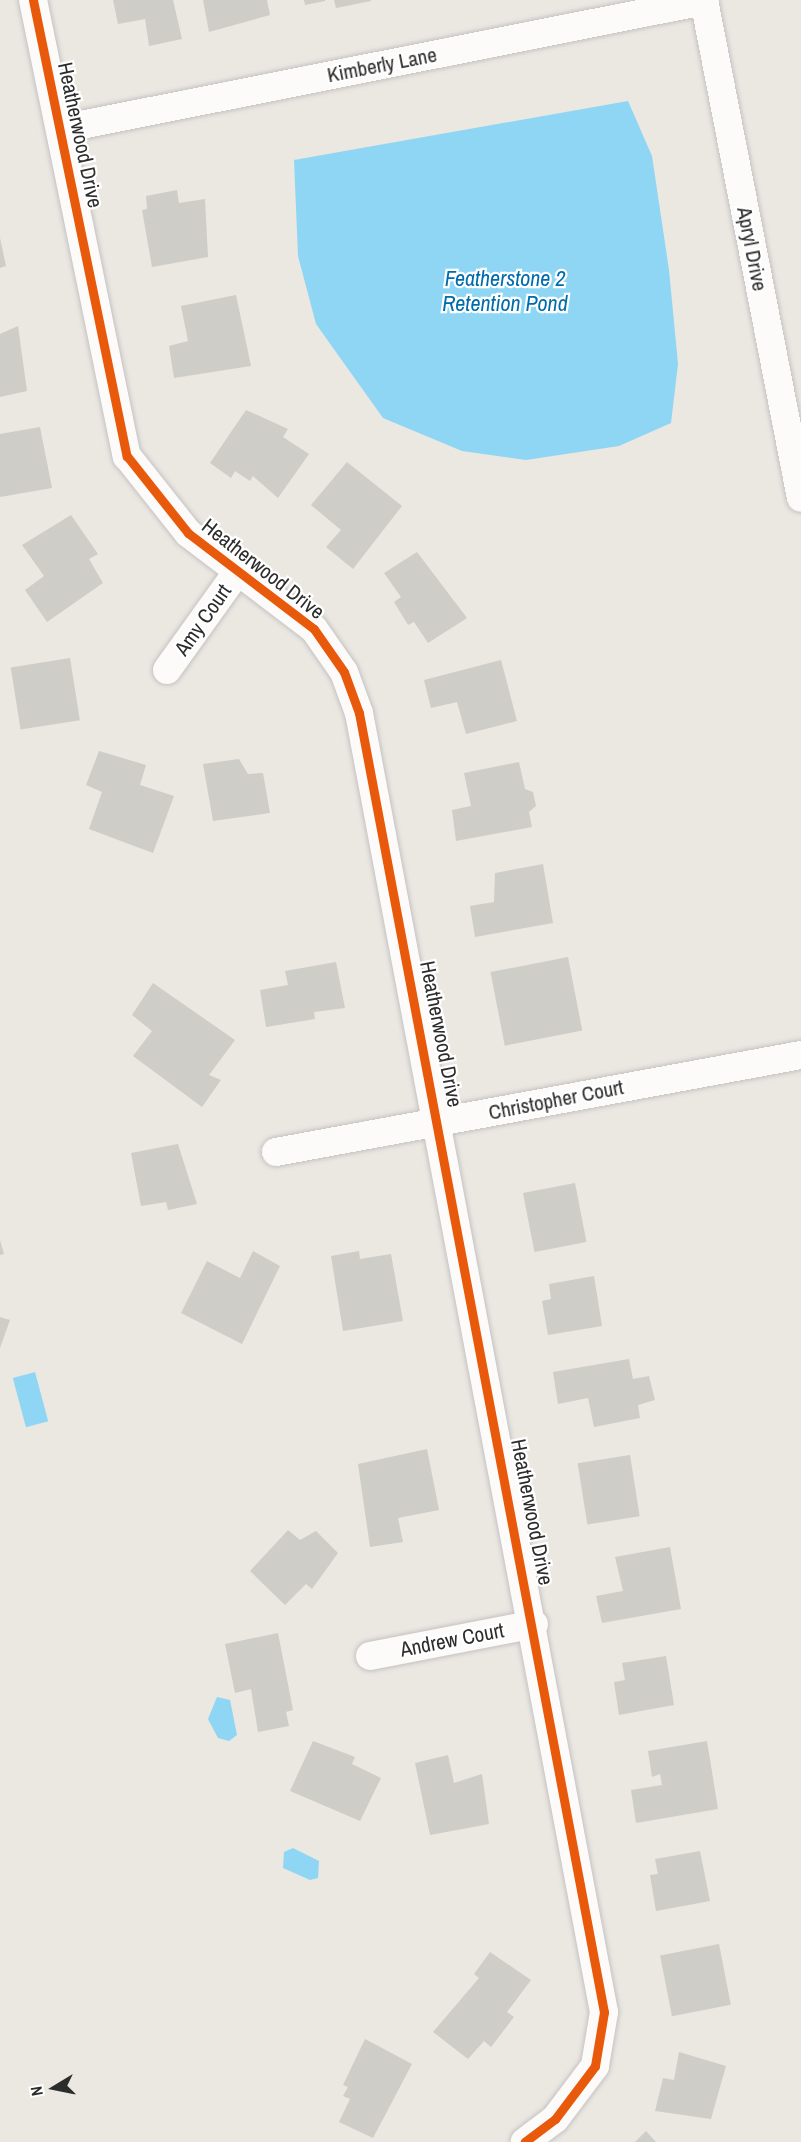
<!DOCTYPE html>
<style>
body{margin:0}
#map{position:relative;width:801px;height:2142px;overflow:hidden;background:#ebe7e1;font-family:"Archivo Narrow",sans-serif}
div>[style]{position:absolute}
.water>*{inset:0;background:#8ed6f4;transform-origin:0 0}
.building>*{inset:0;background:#cfcdc8;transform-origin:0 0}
.roads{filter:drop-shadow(0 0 2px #c4c3c3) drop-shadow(0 0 2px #c4c3c3)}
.minor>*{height:28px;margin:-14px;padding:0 14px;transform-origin:14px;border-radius:14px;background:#fcfbfa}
.cycleway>*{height:9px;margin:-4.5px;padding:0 4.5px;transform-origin:4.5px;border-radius:4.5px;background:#e8590c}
span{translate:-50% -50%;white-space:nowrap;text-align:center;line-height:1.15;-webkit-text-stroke:4.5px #fff;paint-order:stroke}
.street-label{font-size:21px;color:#2c2c2c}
.water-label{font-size:22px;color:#006cad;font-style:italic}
.north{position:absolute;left:24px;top:2058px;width:60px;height:60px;-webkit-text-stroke:4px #fff;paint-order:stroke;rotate:260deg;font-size:16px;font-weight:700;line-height:24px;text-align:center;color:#2c2c2c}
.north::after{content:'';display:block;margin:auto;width:21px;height:27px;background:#2c2c2c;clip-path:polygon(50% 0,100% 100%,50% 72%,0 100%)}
</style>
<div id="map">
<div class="water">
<i style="clip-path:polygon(628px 101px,652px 156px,669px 270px,678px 364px,671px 423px,619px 446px,526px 460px,462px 451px,383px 418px,316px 324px,298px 256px,294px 160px)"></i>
<i style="left:35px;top:1372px;width:51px;height:23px;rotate:75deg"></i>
<i style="clip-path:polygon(217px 1697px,230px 1700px,237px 1735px,229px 1741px,218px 1738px,208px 1719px)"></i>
<i style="clip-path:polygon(293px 1848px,319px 1861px,318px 1878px,310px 1880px,283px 1868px,284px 1852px)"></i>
</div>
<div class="building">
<i style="clip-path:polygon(113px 0,173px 0,182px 39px,149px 46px,145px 19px,118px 24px)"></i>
<i style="clip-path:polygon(203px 0,267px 0,270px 15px,209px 32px)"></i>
<i style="clip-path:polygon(304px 0,325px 0,325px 1px,305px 5px)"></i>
<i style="clip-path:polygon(334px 0,371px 0,371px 1px,336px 8px)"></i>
<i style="clip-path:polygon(177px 190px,179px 203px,205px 199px,208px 257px,152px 267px,142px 210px,147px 209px,146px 196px)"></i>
<i style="clip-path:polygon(0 238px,6px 266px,0 268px)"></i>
<i style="clip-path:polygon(236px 295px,251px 366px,174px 378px,169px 346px,188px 341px,181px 306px)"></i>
<i style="clip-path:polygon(18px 326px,27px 391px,0 397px,0 334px)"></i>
<i style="clip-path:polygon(246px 410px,288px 429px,283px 437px,309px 454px,278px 498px,253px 476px,250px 481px,235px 471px,231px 478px,210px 463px)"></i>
<i style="clip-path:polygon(40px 427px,52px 488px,0 497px,0 434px)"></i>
<i style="clip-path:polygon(347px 462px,402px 506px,353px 569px,326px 547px,341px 530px,311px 505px)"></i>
<i style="clip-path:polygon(71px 515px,98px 554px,89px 559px,103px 583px,47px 622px,25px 590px,44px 576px,22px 545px)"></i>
<i style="clip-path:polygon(417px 552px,467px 618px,428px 643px,414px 622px,408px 625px,394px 602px,401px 597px,384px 573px)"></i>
<i style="left:70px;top:658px;width:63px;height:60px;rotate:81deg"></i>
<i style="clip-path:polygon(501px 660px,517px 721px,466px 734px,457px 702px,431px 708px,424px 680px)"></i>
<i style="clip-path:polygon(99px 751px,146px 765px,140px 785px,174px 796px,153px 853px,89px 829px,102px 792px,86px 785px)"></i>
<i style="clip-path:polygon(239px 759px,248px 774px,263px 773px,270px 813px,213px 821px,203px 764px)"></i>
<i style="clip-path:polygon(519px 762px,525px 789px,533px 792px,536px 806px,529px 812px,532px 827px,456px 841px,452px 810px,471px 806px,464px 773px)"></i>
<i style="clip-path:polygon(543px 864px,553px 923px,475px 937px,470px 906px,494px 902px,495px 873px)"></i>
<i style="left:568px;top:957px;width:75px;height:79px;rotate:79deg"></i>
<i style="clip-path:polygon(336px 962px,345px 1008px,314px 1012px,315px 1019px,266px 1027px,260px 990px,288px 985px,285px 971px)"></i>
<i style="clip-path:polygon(153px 983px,235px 1040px,209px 1075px,221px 1080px,202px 1107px,133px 1056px,152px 1031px,132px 1015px)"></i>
<i style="clip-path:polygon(178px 1144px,197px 1204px,168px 1210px,166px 1202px,141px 1206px,131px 1153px)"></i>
<i style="left:575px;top:1183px;width:60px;height:53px;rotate:79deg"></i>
<i style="clip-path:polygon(0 1240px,4px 1254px,0 1255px)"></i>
<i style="clip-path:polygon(253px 1251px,280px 1266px,242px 1344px,181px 1313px,207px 1261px,240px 1278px)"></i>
<i style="clip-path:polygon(359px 1251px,360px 1259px,391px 1254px,403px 1321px,343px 1331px,331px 1256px)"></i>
<i style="clip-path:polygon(594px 1276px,602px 1326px,548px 1335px,542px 1301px,551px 1299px,549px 1284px)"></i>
<i style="clip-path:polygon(0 1317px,10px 1320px,0 1348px)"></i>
<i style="clip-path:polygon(629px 1359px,633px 1379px,649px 1376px,655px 1400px,638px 1405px,640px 1418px,594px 1427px,588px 1398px,558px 1404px,553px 1372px)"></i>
<i style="clip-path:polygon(427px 1449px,439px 1510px,398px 1518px,403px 1542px,370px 1547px,358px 1464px)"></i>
<i style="left:630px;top:1455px;width:62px;height:53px;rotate:81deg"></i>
<i style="clip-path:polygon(288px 1530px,300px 1540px,316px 1531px,338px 1553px,312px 1589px,306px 1584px,285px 1605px,250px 1571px)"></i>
<i style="clip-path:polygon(670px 1547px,681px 1609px,602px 1623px,596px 1596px,623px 1591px,615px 1557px)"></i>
<i style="clip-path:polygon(278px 1633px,293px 1710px,286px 1712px,289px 1726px,258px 1732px,251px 1689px,235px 1693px,225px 1644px)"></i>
<i style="clip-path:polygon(666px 1656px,674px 1705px,619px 1715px,614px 1682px,625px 1680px,622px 1663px)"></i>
<i style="clip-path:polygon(313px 1741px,355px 1757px,352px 1764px,381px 1778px,360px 1821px,290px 1791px)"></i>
<i style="clip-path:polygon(707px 1741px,718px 1809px,636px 1823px,631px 1790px,662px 1785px,660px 1774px,652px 1777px,648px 1751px)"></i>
<i style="clip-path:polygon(448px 1755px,454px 1783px,482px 1774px,489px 1824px,430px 1835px,415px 1763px)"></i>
<i style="clip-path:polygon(700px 1851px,710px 1901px,656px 1911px,650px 1875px,658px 1874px,655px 1859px)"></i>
<i style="left:719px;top:1944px;width:62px;height:60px;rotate:79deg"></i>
<i style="clip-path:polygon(490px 1952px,531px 1980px,507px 2012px,514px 2017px,491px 2047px,484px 2041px,468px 2059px,433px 2032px,479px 1978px,474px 1974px)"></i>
<i style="clip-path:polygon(365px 2039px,412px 2064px,373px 2138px,339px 2122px,350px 2099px,343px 2096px,348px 2087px,343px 2085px)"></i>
<i style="clip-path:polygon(679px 2052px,726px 2066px,711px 2119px,655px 2111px,663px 2078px,674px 2080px)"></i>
<i style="clip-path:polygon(646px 2131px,656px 2142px,635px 2142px)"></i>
</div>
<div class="roads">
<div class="minor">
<i style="left:33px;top:0;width:466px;rotate:78.4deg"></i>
<i style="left:127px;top:456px;width:98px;rotate:51.6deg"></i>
<i style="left:188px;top:533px;width:158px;rotate:37.3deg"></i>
<i style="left:314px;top:629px;width:52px;rotate:55.1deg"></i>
<i style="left:344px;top:672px;width:44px;rotate:69.9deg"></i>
<i style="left:359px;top:713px;width:1322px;rotate:79.32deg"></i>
<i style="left:604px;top:2012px;width:55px;rotate:99.5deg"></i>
<i style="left:595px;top:2066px;width:66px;rotate:127deg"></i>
<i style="left:555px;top:2119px;width:38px;rotate:143deg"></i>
<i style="left:704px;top:0;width:507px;rotate:78.98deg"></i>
<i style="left:61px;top:129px;width:656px;rotate:-11.26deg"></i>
<i style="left:167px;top:670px;width:122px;rotate:-54.4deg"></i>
<i style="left:276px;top:1152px;width:534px;rotate:-10.47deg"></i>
<i style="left:370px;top:1656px;width:167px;rotate:-11deg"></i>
</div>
</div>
<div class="cycleway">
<i style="left:33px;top:0;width:466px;rotate:78.4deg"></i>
<i style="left:127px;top:456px;width:98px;rotate:51.6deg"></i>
<i style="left:188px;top:533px;width:158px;rotate:37.3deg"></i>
<i style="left:314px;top:629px;width:52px;rotate:55.1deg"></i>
<i style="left:344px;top:672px;width:44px;rotate:69.9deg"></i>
<i style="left:359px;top:713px;width:1322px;rotate:79.32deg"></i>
<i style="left:604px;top:2012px;width:55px;rotate:99.5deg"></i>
<i style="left:595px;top:2066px;width:66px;rotate:127deg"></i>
<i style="left:555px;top:2119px;width:38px;rotate:143deg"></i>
</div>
<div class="street-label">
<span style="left:382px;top:65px;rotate:-11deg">Kimberly Lane</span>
<span style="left:80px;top:135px;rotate:78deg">Heatherwood Drive</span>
<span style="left:752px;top:249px;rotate:79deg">Apryl Drive</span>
<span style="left:263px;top:569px;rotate:38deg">Heatherwood Drive</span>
<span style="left:203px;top:620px;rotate:-55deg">Amy Court</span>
<span style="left:441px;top:1034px;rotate:79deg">Heatherwood Drive</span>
<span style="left:556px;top:1100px;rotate:-11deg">Christopher Court</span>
<span style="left:532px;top:1512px;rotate:79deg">Heatherwood Drive</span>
<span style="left:452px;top:1640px;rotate:-11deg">Andrew Court</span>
</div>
<div class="water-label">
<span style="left:505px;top:291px">Featherstone 2<br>Retention Pond</span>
</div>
<div class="north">N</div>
</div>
